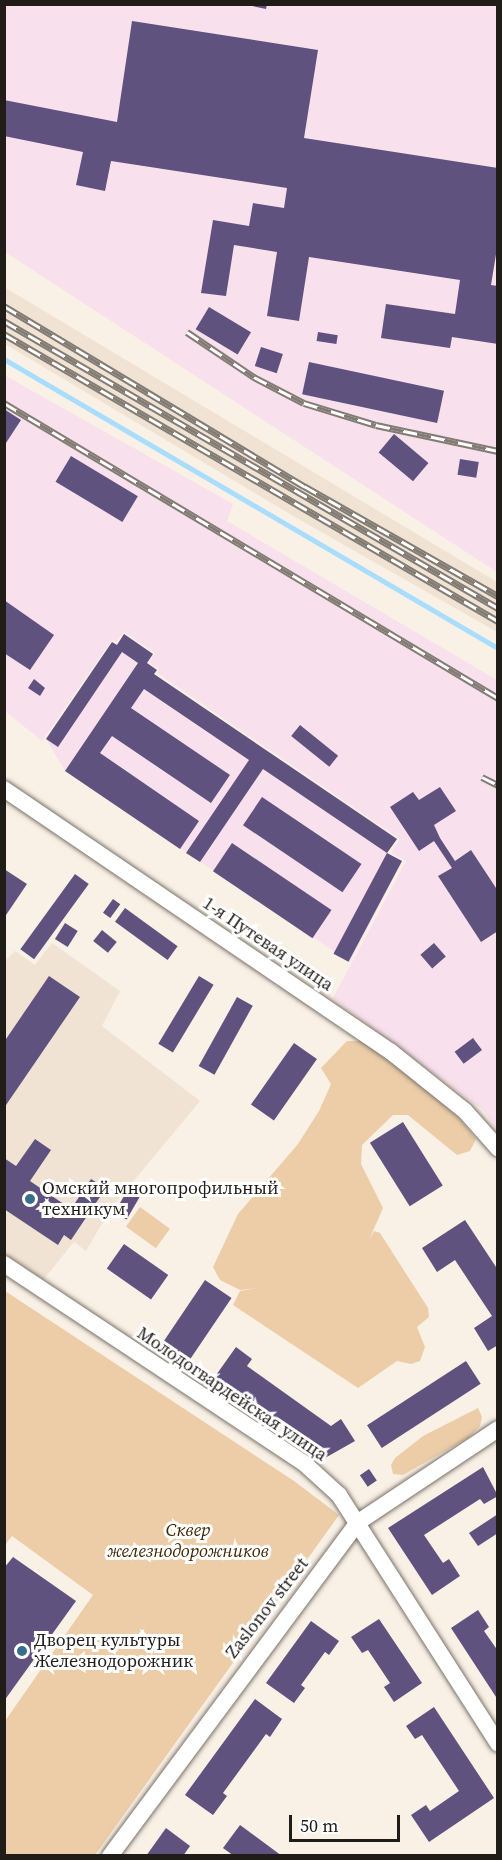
<!DOCTYPE html>
<meta charset="utf-8">
<style>
body{margin:0}
#map{position:relative;width:502px;height:1860px;overflow:hidden;background:#f9f0e6;font-family:"Source Serif 4",serif}
div>[style]{position:absolute}
.built>*{inset:0;background:#f1e3d3}
.industrial>*{inset:0;background:#f8e0ed}
.green>*{inset:0;background:#eccda8;transform-origin:0 0}
.stream>*{height:4.5px;margin:-2.25px;padding:0 2.25px;transform-origin:2.25px;border-radius:2.25px;background:#a8ddfd}
.building>*{inset:0;background:#60527e;transform-origin:0 0}
.roads{filter:drop-shadow(0 0 2px #7a7269) drop-shadow(0 0 2px #7a7269)}
.minor>*{height:16px;margin:-8px;padding:0 8px;transform-origin:8px;border-radius:8px;background:#fff}
.rail>*{height:7px;margin-top:-3.5px;transform-origin:0;background:repeating-linear-gradient(90deg,#fff 0 14px,#827c75 0 28px);box-sizing:border-box;border-block:2px solid #827c75}
.dots>*{width:16px;height:16px;translate:-50% -50%;box-sizing:border-box;border:3px solid #fff;border-radius:50%}
span{translate:-50% -50%;white-space:nowrap;text-align:center;line-height:1.15;-webkit-text-stroke:6px #fff;paint-order:stroke}
.street-label{font-size:18px;color:#201d19}
.poi-label{font-size:18px;color:#201d19}
.left{translate:0 -50%;text-align:left}
.park-label{font-size:18px;color:#3e2502;font-style:italic}
.frame{position:absolute;inset:0;border:6px solid #201d19;pointer-events:none}
.scale{position:absolute;left:289px;top:1815px;width:111px;height:27px;box-sizing:border-box;border:3px solid #201d19;border-top:0;padding-left:8px;font-size:18px;line-height:21px;white-space:nowrap;color:#201d19;-webkit-text-stroke:4px #fff;paint-order:stroke}
</style>
<div id="map">
<div class="built">
<i style="clip-path:polygon(4px 287px,497px 582px,497px 632px,295px 517px,5px 344px)"></i>
<i style="clip-path:polygon(52px 943px,120px 991px,102px 1026px,200px 1101px,111px 1208px,86px 1251px,74px 1242px,43px 1280px,5px 1254px,4px 962px,15px 951px,35px 965px)"></i>
</div>
<div class="industrial">
<i style="clip-path:polygon(4px 5px,497px 5px,497px 572px,5px 252px)"></i>
<i style="clip-path:polygon(4px 375px,233px 504px,227px 521px,497px 680px,497px 1130px,483px 1110px,333px 998px,406px 861px,391px 853px,400px 839px,157px 673px,159px 669px,149px 663px,155px 653px,124px 632px,116px 642px,112px 640px,42px 741px,5px 711px)"></i>
<i style="clip-path:polygon(124px 634px,153px 654px,147px 663px,157px 670px,154px 674px,397px 839px,387px 853px,402px 861px,350px 962px,65px 771px,46px 739px,112px 642px,117px 644px)"></i>
</div>
<div class="green">
<i style="clip-path:polygon(347px 1041px,361px 1041px,388px 1057px,424px 1089px,445px 1101px,476px 1139px,470px 1151px,457px 1155px,408px 1115px,393px 1115px,362px 1145px,361px 1164px,383px 1208px,369px 1240px,374px 1231px,380px 1233px,428px 1308px,429px 1317px,417px 1327px,425px 1347px,420px 1361px,411px 1364px,397px 1361px,358px 1388px,233px 1305px,240px 1291px,258px 1288px,240px 1290px,220px 1280px,213px 1267px,238px 1214px,298px 1144px,319px 1111px,331px 1084px,321px 1068px)"></i>
<i style="left:140px;top:1207px;width:37px;height:24px;rotate:36deg"></i>
<i style="clip-path:polygon(5px 1291px,294px 1481px,339px 1515px,95px 1855px,5px 1855px,5px 1721px,93px 1595px,12px 1536px,5px 1545px)"></i>
<i style="clip-path:polygon(478px 1408px,482px 1417px,480px 1426px,468px 1438px,403px 1475px,393px 1474px,391px 1465px,395px 1458px,423px 1436px)"></i>
</div>
<div class="stream">
<i style="left:4px;top:359px;width:572px;rotate:30.33deg"></i>
</div>
<div class="building">
<i style="clip-path:polygon(243px 4px,267px 4px,266px 9px)"></i>
<i style="clip-path:polygon(132px 21px,318px 50px,304px 138px,498px 168px,498px 242px,491px 285px,498px 286px,498px 344px,452px 337px,450px 348px,381px 338px,386px 304px,455px 314px,460px 280px,309px 257px,299px 321px,267px 316px,277px 252px,234px 245px,226px 296px,201px 293px,213px 220px,249px 226px,253px 203px,284px 208px,287px 188px,111px 161px,105px 191px,76px 185px,83px 152px,4px 136px,4px 100px,117px 122px)"></i>
<i style="left:209px;top:307px;width:49px;height:26px;rotate:31deg"></i>
<i style="left:318px;top:332px;width:20px;height:9px;rotate:9deg"></i>
<i style="left:261px;top:347px;width:23px;height:20px;rotate:18deg"></i>
<i style="left:309px;top:362px;width:138px;height:33px;rotate:12deg"></i>
<i style="clip-path:polygon(4px 409px,21px 420px,4px 446px)"></i>
<i style="left:394px;top:434px;width:45px;height:24px;rotate:40deg"></i>
<i style="left:71px;top:456px;width:78px;height:30px;rotate:31deg"></i>
<i style="left:460px;top:459px;width:19px;height:16px;rotate:9deg"></i>
<i style="clip-path:polygon(4px 600px,54px 635px,30px 670px,4px 653px)"></i>
<i style="clip-path:polygon(124px 634px,153px 654px,147px 663px,157px 670px,154px 674px,397px 839px,387px 853px,263px 769px,200px 862px,186px 853px,249px 760px,144px 689px,131px 708px,230px 775px,211px 803px,112px 736px,100px 753px,199px 821px,180px 849px,65px 771px,138px 663px,122px 652px,58px 747px,46px 739px,112px 642px,117px 645px)"></i>
<i style="clip-path:polygon(34px 679px,45px 688px,40px 696px,28px 688px)"></i>
<i style="left:300px;top:725px;width:49px;height:14px;rotate:39deg"></i>
<i style="clip-path:polygon(440px 787px,456px 811px,434px 825px,440px 838px,455px 861px,471px 850px,498px 891px,498px 931px,481px 942px,438px 876px,452px 868px,434px 841px,419px 851px,390px 807px,413px 792px,419px 800px)"></i>
<i style="left:262px;top:797px;width:120px;height:34px;rotate:34deg"></i>
<i style="left:232px;top:843px;width:120px;height:34px;rotate:34deg"></i>
<i style="left:387px;top:853px;width:17px;height:114px;rotate:28deg"></i>
<i style="clip-path:polygon(4px 869px,27px 884px,4px 918px)"></i>
<i style="left:75px;top:874px;width:17px;height:93px;rotate:36deg"></i>
<i style="left:113px;top:899px;width:9px;height:17px;rotate:36deg"></i>
<i style="left:125px;top:908px;width:65px;height:17px;rotate:36deg"></i>
<i style="left:65px;top:923px;width:15px;height:19px;rotate:32deg"></i>
<i style="left:102px;top:930px;width:19px;height:14px;rotate:39deg"></i>
<i style="left:434px;top:943px;width:18px;height:18px;rotate:49deg"></i>
<i style="clip-path:polygon(49px 976px,80px 997px,4px 1108px,4px 1042px)"></i>
<i style="left:199px;top:976px;width:17px;height:79px;rotate:31deg"></i>
<i style="left:237px;top:997px;width:18px;height:79px;rotate:29deg"></i>
<i style="left:473px;top:1038px;width:15px;height:23px;rotate:53deg"></i>
<i style="left:294px;top:1043px;width:28px;height:75px;rotate:35deg"></i>
<i style="left:403px;top:1122px;width:75px;height:39px;rotate:58deg"></i>
<i style="clip-path:polygon(35px 1139px,51px 1150px,30px 1181px,71px 1209px,91px 1179px,106px 1188px,71px 1240px,64px 1235px,58px 1245px,4px 1209px,4px 1158px,16px 1166px)"></i>
<i style="left:131px;top:1184px;width:14px;height:33px;rotate:30deg"></i>
<i style="clip-path:polygon(465px 1220px,498px 1270px,498px 1345px,488px 1351px,474px 1328px,492px 1316px,455px 1260px,437px 1272px,422px 1248px)"></i>
<i style="left:124px;top:1244px;width:54px;height:30px;rotate:35deg"></i>
<i style="left:205px;top:1280px;width:32px;height:78px;rotate:34deg"></i>
<i style="clip-path:polygon(236px 1347px,252px 1359px,247px 1366px,331px 1426px,341px 1419px,355px 1441px,325px 1458px,214px 1378px)"></i>
<i style="left:466px;top:1361px;width:27px;height:118px;rotate:57deg"></i>
<i style="clip-path:polygon(483px 1467px,498px 1496px,484px 1504px,480px 1499px,424px 1535px,443px 1563px,449px 1559px,460px 1576px,432px 1595px,388px 1528px)"></i>
<i style="left:369px;top:1469px;width:14px;height:11px;rotate:56deg"></i>
<i style="clip-path:polygon(498px 1514px,498px 1533px,478px 1546px,469px 1533px)"></i>
<i style="clip-path:polygon(13px 1557px,76px 1601px,4px 1701px,4px 1568px)"></i>
<i style="clip-path:polygon(478px 1610px,489px 1627px,484px 1631px,498px 1651px,498px 1700px,451px 1628px)"></i>
<i style="clip-path:polygon(379px 1619px,422px 1683px,394px 1702px,384px 1687px,390px 1683px,368px 1650px,362px 1653px,351px 1637px)"></i>
<i style="clip-path:polygon(311px 1621px,339px 1641px,329px 1655px,325px 1652px,301px 1685px,305px 1688px,294px 1703px,266px 1683px)"></i>
<i style="clip-path:polygon(255px 1699px,282px 1719px,270px 1737px,266px 1734px,223px 1793px,227px 1796px,213px 1815px,185px 1795px)"></i>
<i style="clip-path:polygon(434px 1707px,494px 1798px,429px 1842px,411px 1815px,426px 1805px,430px 1811px,459px 1791px,422px 1735px,415px 1739px,406px 1726px)"></i>
<i style="clip-path:polygon(240px 1825px,282px 1856px,234px 1856px,223px 1848px)"></i>
<i style="clip-path:polygon(166px 1828px,190px 1846px,183px 1856px,146px 1856px)"></i>
</div>
<div class="roads">
<div class="minor">
<i style="left:4px;top:789px;width:467px;rotate:34.2deg"></i>
<i style="left:390px;top:1051px;width:96px;rotate:38.7deg"></i>
<i style="left:465px;top:1111px;width:50px;rotate:48.3deg"></i>
<i style="left:4px;top:1264px;width:361px;rotate:33.6deg"></i>
<i style="left:305px;top:1464px;width:46px;rotate:42.4deg"></i>
<i style="left:339px;top:1495px;width:295px;rotate:57.4deg"></i>
<i style="left:110px;top:1856px;width:415px;rotate:-53.4deg"></i>
<i style="left:357px;top:1523px;width:169px;rotate:-33.7deg"></i>
</div>
</div>
<div class="rail">
<i style="left:4px;top:306px;width:350px;rotate:31deg"></i>
<i style="left:304px;top:486px;width:223px;rotate:29.6deg"></i>
<i style="left:4px;top:321px;width:571px;rotate:30.16deg"></i>
<i style="left:187px;top:332px;width:81px;rotate:33.9deg"></i>
<i style="left:254px;top:377px;width:56px;rotate:27.5deg"></i>
<i style="left:304px;top:403px;width:75px;rotate:17deg"></i>
<i style="left:376px;top:425px;width:125px;rotate:12deg"></i>
<i style="left:4px;top:334px;width:571px;rotate:30.16deg"></i>
<i style="left:4px;top:403px;width:575px;rotate:30.84deg"></i>
<i style="left:482px;top:777px;width:18px;rotate:27deg"></i>
</div>
<div class="dots">
<i style="left:30px;top:1199px;background:#376e89"></i>
<i style="left:22px;top:1651px;background:#376e89"></i>
</div>
<div class="street-label">
<span style="left:268px;top:944px;rotate:34deg">1-я Путевая улица</span>
<span style="left:232px;top:1394px;rotate:34deg">Молодогвардейская улица</span>
<span style="left:267px;top:1608px;rotate:-52deg">Zaslonov street</span>
</div>
<div class="poi-label">
<span class="left" style="left:42px;top:1199px">Омский многопрофильный<br>техникум</span>
<span class="left" style="left:34px;top:1651px">Дворец культуры<br>Железнодорожник</span>
</div>
<div class="park-label">
<span style="left:188px;top:1541px">Сквер<br>железнодорожников</span>
</div>
<div class="frame"></div>
<div class="scale">50 m</div>
</div>
